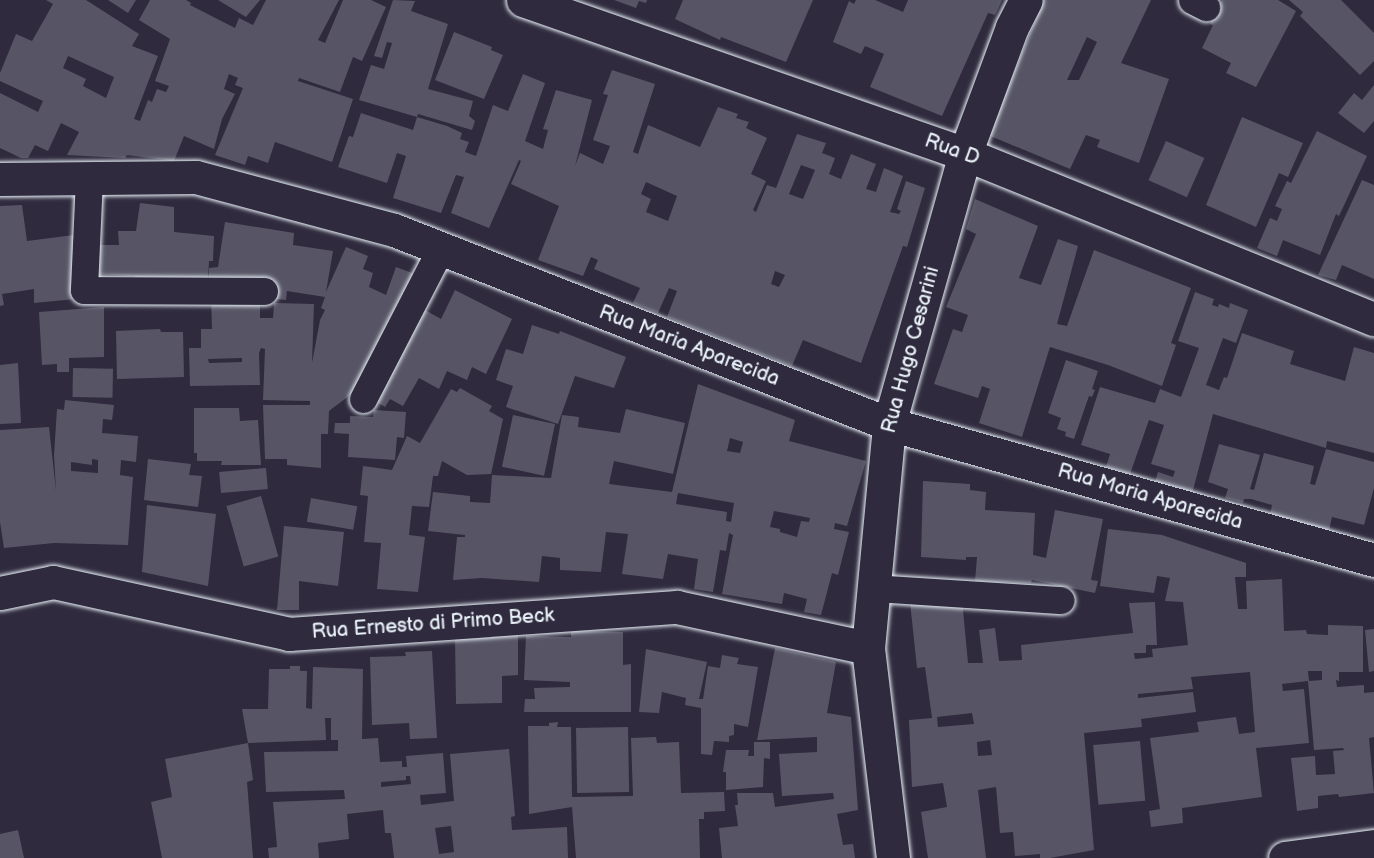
<!DOCTYPE html>
<style>
body{margin:0}
#map{position:relative;width:1374px;height:858px;overflow:hidden;background:#2f2a3d;font-family:"Balsamiq Sans",sans-serif}
div>[style]{position:absolute}
.building>*{inset:0;background:#575565;transform-origin:0 0}
.roads{filter:drop-shadow(0 0 2px #e8f1f8) drop-shadow(0 0 2px #e8f1f8)}
.service>*{height:27px;margin:-13.5px;padding:0 13.5px;transform-origin:13.5px;border-radius:13.5px;background:#2f2a3d}
.minor>*{height:33px;margin:-16.5px;padding:0 16.5px;transform-origin:16.5px;border-radius:16.5px;background:#2f2a3d}
.tertiary>*{height:33px;margin:-16.5px;padding:0 16.5px;transform-origin:16.5px;border-radius:16.5px;background:#2f2a3d}
span{translate:-50% -50%;white-space:nowrap;text-align:center;line-height:1.15;-webkit-text-stroke:4.5px #2f2a3d;paint-order:stroke}
.street-label{font-size:20px;color:#e8f1f8}
</style>
<div id="map">
<div class="building">
<i style="clip-path:polygon(evenodd,46px 0,86px 0,139px 34px,132px 46px,158px 56px,134px 119px,140px 121px,148px 100px,152px 102px,157px 89px,166px 92px,169px 86px,155px 81px,170px 39px,139px 20px,150px 0,186px 0,191px 3px,190px 5px,235px 28px,239px 18px,253px 25px,266px 0,339px 0,318px 40px,325px 43px,343px 0,371px 0,386px 7px,362px 61px,353px 57px,340px 92px,299px 78px,298px 81px,353px 99px,332px 162px,275px 142px,268px 163px,248px 156px,245px 165px,215px 155px,243px 88px,235px 85px,238px 78px,229px 74px,224px 89px,235px 94px,222px 119px,214px 149px,184px 136px,174px 161px,127px 155px,125px 158px,67px 155px,79px 132px,61px 123px,48px 151px,35px 145px,28px 158px,21px 158px,0 148px,0 93px,38px 112px,43px 101px,0 81px,0 73px,16px 34px,32px 41px,53px 4px,46px 0,68px 56px,114px 77px,106px 98px,83px 86px,86px 79px,63px 68px,68px 56px)"></i>
<i style="clip-path:polygon(108px 0,136px 0,128px 13px)"></i>
<i style="clip-path:polygon(218px 0,260px 0,246px 17px)"></i>
<i style="clip-path:polygon(393px 0,415px 1px,411px 11px,448px 24px,428px 89px,473px 101px,469px 116px,475px 121px,472px 130px,418px 114px,417px 117px,359px 100px,371px 65px,384px 69px,392px 43px,387px 42px,382px 58px,374px 56px)"></i>
<i style="clip-path:polygon(614px 0,647px 0,646px 3px,639px 1px,636px 8px)"></i>
<i style="clip-path:polygon(683px 0,813px 0,786px 62px,721px 37px,720px 40px,675px 19px)"></i>
<i style="clip-path:polygon(856px 0,875px 0,903px 12px,908px 0,1002px 0,995px 15px,988px 13px,942px 116px,870px 87px,884px 54px,865px 46px,861px 54px,833px 42px,849px 1px,854px 4px)"></i>
<i style="clip-path:polygon(evenodd,1044px 0,1151px 0,1121px 63px,1169px 79px,1139px 163px,1097px 147px,1100px 140px,1086px 135px,1070px 169px,988px 135px,1044px 0,1087px 37px,1097px 42px,1079px 80px,1067px 80px,1087px 37px)"></i>
<i style="clip-path:polygon(1222px 0,1278px 0,1296px 11px,1256px 87px,1226px 73px,1231px 63px,1202px 48px,1213px 25px,1210px 24px)"></i>
<i style="clip-path:polygon(1289px 0,1341px 0,1374px 33px,1374px 61px,1360px 75px,1300px 16px,1303px 12px)"></i>
<i style="clip-path:polygon(454px 32px,492px 47px,491px 50px,503px 55px,484px 99px,435px 80px)"></i>
<i style="clip-path:polygon(evenodd,612px 70px,655px 84px,633px 152px,638px 154px,648px 125px,700px 147px,718px 107px,738px 114px,736px 118px,749px 122px,746px 128px,767px 138px,751px 174px,766px 181px,753px 210px,756px 212px,767px 185px,776px 188px,797px 134px,826px 143px,822px 153px,835px 158px,829px 174px,841px 179px,851px 154px,876px 164px,866px 189px,876px 192px,884px 168px,903px 176px,890px 212px,899px 214px,901px 211px,897px 209px,906px 181px,925px 188px,907px 247px,903px 246px,861px 363px,803px 340px,792px 366px,667px 317px,677px 291px,669px 288px,658px 313px,633px 303px,640px 288px,594px 269px,598px 260px,591px 257px,583px 276px,538px 260px,559px 206px,511px 184px,521px 161px,519px 160px,489px 228px,451px 213px,464px 177px,456px 175px,441px 213px,393px 198px,406px 156px,397px 153px,387px 183px,338px 167px,349px 136px,353px 137px,361px 113px,413px 130px,417px 117px,447px 126px,462px 133px,460px 139px,469px 142px,465px 152px,476px 156px,493px 105px,508px 111px,523px 74px,545px 83px,525px 141px,543px 149px,548px 130px,543px 129px,556px 90px,592px 100px,575px 166px,580px 153px,603px 164px,610px 146px,593px 140px,608px 95px,603px 94px,612px 70px,801px 165px,815px 170px,803px 199px,789px 194px,801px 165px,612px 70px,646px 182px,677px 196px,668px 221px,646px 212px,651px 199px,641px 194px,646px 182px,612px 70px,775px 271px,785px 275px,779px 287px,771px 284px,775px 271px)"></i>
<i style="clip-path:polygon(1374px 85px,1374px 121px,1364px 133px,1338px 113px,1354px 93px,1362px 100px)"></i>
<i style="clip-path:polygon(1242px 117px,1303px 143px,1288px 177px,1279px 173px,1256px 227px,1206px 205px)"></i>
<i style="clip-path:polygon(1317px 131px,1367px 156px,1339px 216px,1336px 214px,1320px 255px,1283px 240px,1277px 256px,1257px 248px,1270px 218px,1277px 221px,1282px 209px,1275px 206px,1287px 181px,1291px 183px)"></i>
<i style="left:1166px;top:141px;width:42px;height:43px;rotate:24deg"></i>
<i style="clip-path:polygon(1362px 180px,1374px 185px,1374px 279px,1342px 265px,1336px 280px,1318px 275px)"></i>
<i style="clip-path:polygon(975px 199px,1038px 226px,1019px 278px,1041px 285px,1058px 239px,1078px 246px,1057px 324px,1067px 326px,1094px 250px,1191px 288px,1171px 343px,1176px 345px,1162px 386px,1108px 365px,1050px 347px,1022px 437px,979px 423px,990px 389px,982px 386px,978px 398px,934px 384px,953px 329px,962px 332px,968px 315px,946px 307px,976px 234px,966px 229px)"></i>
<i style="clip-path:polygon(140px 203px,174px 207px,174px 232px,214px 236px,213px 261px,209px 261px,208px 281px,134px 281px,135px 276px,97px 274px,98px 245px,119px 245px,118px 231px,136px 231px)"></i>
<i style="clip-path:polygon(22px 205px,27px 241px,82px 234px,75px 299px,34px 303px,34px 289px,2px 294px,4px 305px,0 306px,0 206px)"></i>
<i style="clip-path:polygon(evenodd,225px 222px,294px 233px,293px 245px,333px 251px,326px 292px,346px 247px,368px 256px,363px 269px,373px 273px,369px 287px,386px 295px,396px 267px,420px 276px,402px 311px,398px 308px,374px 356px,379px 358px,366px 383px,329px 411px,328px 434px,321px 434px,321px 468px,287px 465px,287px 459px,265px 459px,263px 405px,310px 405px,310px 401px,263px 400px,265px 349px,261px 348px,259px 353px,260px 385px,190px 386px,189px 348px,201px 348px,201px 329px,212px 329px,211px 294px,260px 293px,260px 318px,273px 318px,274px 303px,314px 304px,312px 363px,320px 320px,325px 310px,321px 308px,325px 297px,287px 291px,286px 300px,269px 298px,270px 288px,244px 285px,244px 282px,209px 281px,209px 268px,218px 267px,225px 222px,242px 358px,242px 362px,209px 363px,208px 359px,242px 358px)"></i>
<i style="clip-path:polygon(455px 290px,512px 319px,486px 374px,472px 367px,467px 380px,447px 371px,439px 389px,419px 378px,403px 406px,390px 399px,385px 407px,369px 398px,416px 305px,441px 319px)"></i>
<i style="clip-path:polygon(1195px 292px,1214px 299px,1212px 305px,1218px 307px,1219px 304px,1229px 308px,1230px 303px,1248px 310px,1236px 343px,1223px 338px,1206px 385px,1219px 390px,1224px 377px,1227px 378px,1242px 333px,1294px 351px,1290px 364px,1345px 381px,1354px 347px,1374px 353px,1374px 453px,1327px 441px,1326px 448px,1213px 414px,1192px 494px,1155px 482px,1158px 472px,1173px 477px,1175px 471px,1151px 464px,1164px 425px,1149px 420px,1130px 474px,1106px 467px,1110px 454px,1081px 445px,1100px 387px,1155px 403px,1160px 389px,1181px 397px,1199px 348px,1178px 341px)"></i>
<i style="clip-path:polygon(104px 307px,104px 357px,69px 358px,69px 372px,57px 372px,57px 364px,42px 365px,39px 312px)"></i>
<i style="clip-path:polygon(532px 325px,559px 334px,560px 331px,626px 357px,614px 388px,575px 376px,558px 424px,506px 407px,513px 386px,496px 380px,506px 349px,523px 354px)"></i>
<i style="clip-path:polygon(160px 329px,161px 332px,183px 332px,184px 377px,117px 379px,116px 331px)"></i>
<i style="clip-path:polygon(1066px 360px,1098px 371px,1092px 389px,1095px 390px,1092px 397px,1089px 396px,1074px 439px,1065px 436px,1066px 432px,1057px 429px,1061px 418px,1048px 413px)"></i>
<i style="clip-path:polygon(18px 363px,21px 423px,0 424px,0 365px)"></i>
<i style="left:73px;top:368px;width:40px;height:29px;rotate:1deg"></i>
<i style="clip-path:polygon(evenodd,698px 384px,795px 420px,789px 441px,866px 461px,847px 526px,835px 523px,834px 529px,849px 532px,838px 575px,832px 573px,821px 615px,804px 612px,807px 599px,784px 593px,782px 604px,722px 594px,733px 535px,729px 533px,726px 551px,720px 550px,713px 592px,694px 589px,698px 559px,668px 554px,663px 579px,622px 574px,628px 534px,606px 532px,601px 572px,560px 570px,560px 558px,542px 556px,539px 582px,482px 578px,453px 580px,457px 537px,465px 537px,465px 535px,428px 531px,433px 492px,470px 496px,470px 502px,490px 503px,492px 475px,551px 478px,562px 415px,579px 417px,578px 427px,620px 433px,626px 409px,685px 423px,673px 474px,614px 461px,609px 484px,672px 492px,698px 384px,730px 438px,743px 442px,740px 453px,727px 451px,730px 438px,698px 384px,678px 493px,734px 503px,731px 522px,726px 521px,727px 512px,676px 504px,678px 493px,698px 384px,774px 511px,810px 518px,809px 522px,801px 521px,797px 537px,780px 532px,780px 529px,770px 527px,774px 511px)"></i>
<i style="clip-path:polygon(460px 388px,492px 406px,489px 411px,503px 419px,491px 474px,467px 475px,442px 461px,438px 476px,433px 476px,429px 507px,412px 506px,409px 535px,425px 537px,418px 592px,377px 589px,381px 543px,364px 542px,368px 496px,360px 495px,363px 466px,392px 470px,407px 436px,420px 443px,451px 389px,457px 392px)"></i>
<i style="clip-path:polygon(evenodd,65px 400px,114px 405px,112px 420px,103px 419px,102px 433px,138px 436px,136px 462px,121px 460px,120px 475px,133px 477px,128px 545px,54px 543px,4px 548px,0 522px,0 430px,49px 427px,56px 491px,54px 455px,57px 409px,64px 410px,65px 400px,92px 459px,98px 460px,98px 473px,71px 471px,71px 462px,92px 465px,92px 459px)"></i>
<i style="clip-path:polygon(194px 408px,239px 408px,240px 421px,258px 420px,261px 465px,221px 465px,222px 461px,197px 461px,197px 453px,194px 453px)"></i>
<i style="clip-path:polygon(374px 410px,406px 412px,404px 438px,397px 437px,395px 460px,348px 457px,349px 434px,334px 433px,335px 423px,350px 423px,350px 416px,373px 417px)"></i>
<i style="left:513px;top:415px;width:43px;height:53px;rotate:12deg"></i>
<i style="clip-path:polygon(1219px 444px,1260px 455px,1250px 489px,1254px 490px,1264px 453px,1314px 466px,1310px 484px,1315px 485px,1326px 449px,1374px 462px,1374px 488px,1364px 525px,1332px 517px,1327px 539px,1269px 520px,1272px 505px,1251px 499px,1244px 499px,1243px 503px,1225px 498px,1228px 489px,1208px 482px)"></i>
<i style="clip-path:polygon(148px 459px,191px 464px,189px 475px,202px 476px,198px 507px,144px 500px)"></i>
<i style="left:266px;top:468px;width:21px;height:47px;rotate:85deg"></i>
<i style="clip-path:polygon(923px 481px,970px 484px,970px 490px,986px 492px,985px 510px,1035px 513px,1033px 555px,1046px 558px,1055px 510px,1103px 519px,1091px 580px,1098px 581px,1095px 593px,1032px 580px,1031px 583px,975px 581px,977px 557px,966px 557px,966px 560px,921px 557px)"></i>
<i style="left:261px;top:496px;width:63px;height:36px;rotate:74deg"></i>
<i style="left:311px;top:498px;width:47px;height:24px;rotate:10deg"></i>
<i style="clip-path:polygon(147px 505px,216px 514px,208px 586px,142px 572px)"></i>
<i style="clip-path:polygon(284px 526px,344px 532px,338px 586px,299px 581px,299px 610px,277px 610px)"></i>
<i style="clip-path:polygon(evenodd,1108px 529px,1162px 535px,1246px 563px,1246px 577px,1235px 577px,1238px 609px,1247px 609px,1246px 581px,1282px 579px,1284px 631px,1306px 630px,1307px 634px,1328px 635px,1328px 625px,1363px 626px,1363px 672px,1339px 672px,1339px 681px,1336px 680px,1337px 687px,1364px 685px,1364px 693px,1374px 692px,1374px 737px,1369px 738px,1374px 793px,1339px 797px,1338px 794px,1318px 796px,1318px 808px,1297px 811px,1291px 758px,1315px 756px,1316px 775px,1335px 774px,1333px 751px,1344px 750px,1343px 748px,1314px 750px,1308px 681px,1282px 684px,1283px 691px,1304px 689px,1309px 743px,1256px 748px,1262px 797px,1182px 808px,1183px 823px,1151px 827px,1149px 811px,1160px 809px,1150px 738px,1199px 732px,1197px 722px,1236px 717px,1239px 734px,1255px 732px,1250px 672px,1191px 677px,1193px 689px,1138px 694px,1138px 698px,1193px 692px,1196px 712px,1141px 719px,1142px 727px,1084px 733px,1094px 850px,1050px 858px,1040px 858px,1040px 854px,1015px 856px,1013px 832px,1000px 833px,996px 787px,978px 790px,986px 858px,928px 858px,921px 812px,947px 807px,943px 783px,912px 787px,909px 720px,932px 718px,925px 667px,917px 668px,910px 602px,962px 599px,968px 663px,983px 663px,979px 630px,995px 628px,999px 661px,1022px 660px,1021px 645px,1133px 633px,1129px 603px,1155px 602px,1157px 645px,1146px 645px,1146px 653px,1134px 653px,1135px 659px,1153px 657px,1152px 649px,1188px 645px,1183px 602px,1165px 601px,1170px 578px,1157px 576px,1154px 593px,1100px 586px,1108px 529px,1308px 671px,1322px 671px,1322px 680px,1309px 681px,1308px 671px,1108px 529px,972px 713px,974px 724px,938px 727px,937px 717px,972px 713px,1108px 529px,990px 740px,992px 755px,978px 756px,977px 742px,990px 740px)"></i>
<i style="clip-path:polygon(1374px 629px,1374px 671px,1369px 672px,1365px 630px)"></i>
<i style="clip-path:polygon(571px 631px,623px 632px,623px 665px,631px 664px,631px 712px,524px 712px,525px 699px,535px 699px,534px 688px,570px 687px,570px 682px,524px 680px,526px 636px,571px 637px)"></i>
<i style="clip-path:polygon(518px 634px,518px 675px,502px 676px,502px 703px,456px 704px,455px 638px)"></i>
<i style="clip-path:polygon(775px 648px,836px 662px,827px 713px,851px 717px,858px 810px,837px 814px,843px 845px,853px 844px,855px 858px,722px 858px,719px 828px,738px 826px,735px 805px,738px 805px,737px 793px,773px 793px,775px 807px,834px 799px,833px 793px,782px 796px,779px 754px,817px 752px,817px 737px,757px 740px)"></i>
<i style="clip-path:polygon(646px 649px,707px 662px,699px 699px,703px 699px,708px 666px,720px 668px,722px 655px,739px 658px,737px 664px,758px 667px,748px 727px,734px 724px,734px 735px,729px 736px,729px 742px,714px 741px,712px 755px,701px 754px,701px 708px,685px 705px,686px 698px,662px 692px,659px 713px,639px 712px)"></i>
<i style="clip-path:polygon(432px 651px,437px 738px,410px 739px,409px 723px,372px 725px,370px 657px,406px 656px,405px 652px)"></i>
<i style="clip-path:polygon(evenodd,290px 666px,300px 666px,300px 671px,307px 671px,306px 708px,312px 709px,313px 667px,363px 669px,362px 739px,378px 738px,380px 762px,402px 761px,402px 767px,407px 767px,406px 756px,443px 753px,446px 793px,420px 795px,421px 805px,454px 801px,450px 754px,509px 749px,515px 816px,511px 817px,512px 830px,567px 827px,568px 858px,394px 858px,391px 833px,385px 833px,383px 810px,347px 814px,349px 839px,318px 843px,319px 858px,269px 858px,268px 848px,277px 847px,273px 802px,345px 799px,344px 790px,266px 792px,264px 752px,338px 751px,338px 740px,331px 740px,331px 718px,325px 718px,326px 740px,248px 743px,253px 780px,247px 782px,253px 858px,162px 858px,151px 802px,172px 797px,165px 759px,248px 743px,242px 709px,268px 709px,269px 669px,290px 669px,290px 666px,406px 776px,410px 776px,411px 784px,381px 787px,381px 782px,406px 780px,406px 776px,290px 666px,451px 826px,454px 852px,439px 854px,435px 828px,451px 826px)"></i>
<i style="clip-path:polygon(558px 722px,557px 727px,571px 727px,572px 797px,633px 796px,631px 738px,656px 737px,657px 743px,679px 742px,681px 793px,724px 792px,725px 811px,704px 812px,704px 819px,699px 819px,700px 858px,576px 858px,572px 807px,529px 814px,528px 726px,549px 726px,549px 723px)"></i>
<i style="left:628px;top:727px;width:65px;height:52px;rotate:89deg"></i>
<i style="left:1140px;top:741px;width:60px;height:47px;rotate:85deg"></i>
<i style="clip-path:polygon(754px 742px,770px 742px,770px 759px,764px 758px,763px 787px,726px 790px,726px 772px,723px 772px,726px 750px,749px 750px,748px 756px,754px 756px)"></i>
<i style="clip-path:polygon(18px 830px,24px 858px,0 858px,0 834px)"></i>
</div>
<div class="roads">
<div class="service">
<i style="left:1192px;top:0;width:16px;rotate:27deg"></i>
<i style="left:89px;top:178px;width:112px;rotate:92.6deg"></i>
<i style="left:84px;top:290px;width:180px;rotate:0.3deg"></i>
<i style="left:363px;top:399px;width:170px;rotate:-62.7deg"></i>
<i style="left:873px;top:588px;width:188px;rotate:3.7deg"></i>
</div>
<div class="minor">
<i style="left:523px;top:0;width:468px;rotate:19.2deg"></i>
<i style="left:965px;top:154px;width:441px;rotate:22deg"></i>
<i style="left:0;top:179px;width:196px;rotate:-0.6deg"></i>
<i style="left:196px;top:177px;width:205px;rotate:15deg"></i>
<i style="left:394px;top:230px;width:532px;rotate:21.4deg"></i>
<i style="left:889px;top:424px;width:504px;rotate:15.66deg"></i>
<i style="left:0;top:593px;width:54px;rotate:-11.7deg"></i>
<i style="left:53px;top:582px;width:242px;rotate:12.4deg"></i>
<i style="left:289px;top:634px;width:389px;rotate:-4deg"></i>
<i style="left:677px;top:607px;width:195px;rotate:12.1deg"></i>
<i style="left:893px;top:858px;width:211px;rotate:-96.8deg"></i>
<i style="left:868px;top:648px;width:225px;rotate:-84.6deg"></i>
<i style="left:889px;top:424px;width:280px;rotate:-74.3deg"></i>
<i style="left:965px;top:154px;width:135px;rotate:-69.7deg"></i>
<i style="left:1012px;top:27px;width:30px;rotate:-63deg"></i>
</div>
<div class="tertiary">
<i style="left:1285px;top:858px;width:90px;rotate:-7.7deg"></i>
</div>
</div>
<div class="street-label">
<span style="left:952px;top:150px;rotate:20deg">Rua D</span>
<span style="left:689px;top:346px;rotate:21deg">Rua Maria Aparecida</span>
<span style="left:911px;top:350px;rotate:-75deg">Rua Hugo Cesarini</span>
<span style="left:1150px;top:497px;rotate:16deg">Rua Maria Aparecida</span>
<span style="left:433px;top:624px;rotate:-4deg">Rua Ernesto di Primo Beck</span>
</div>
</div>
